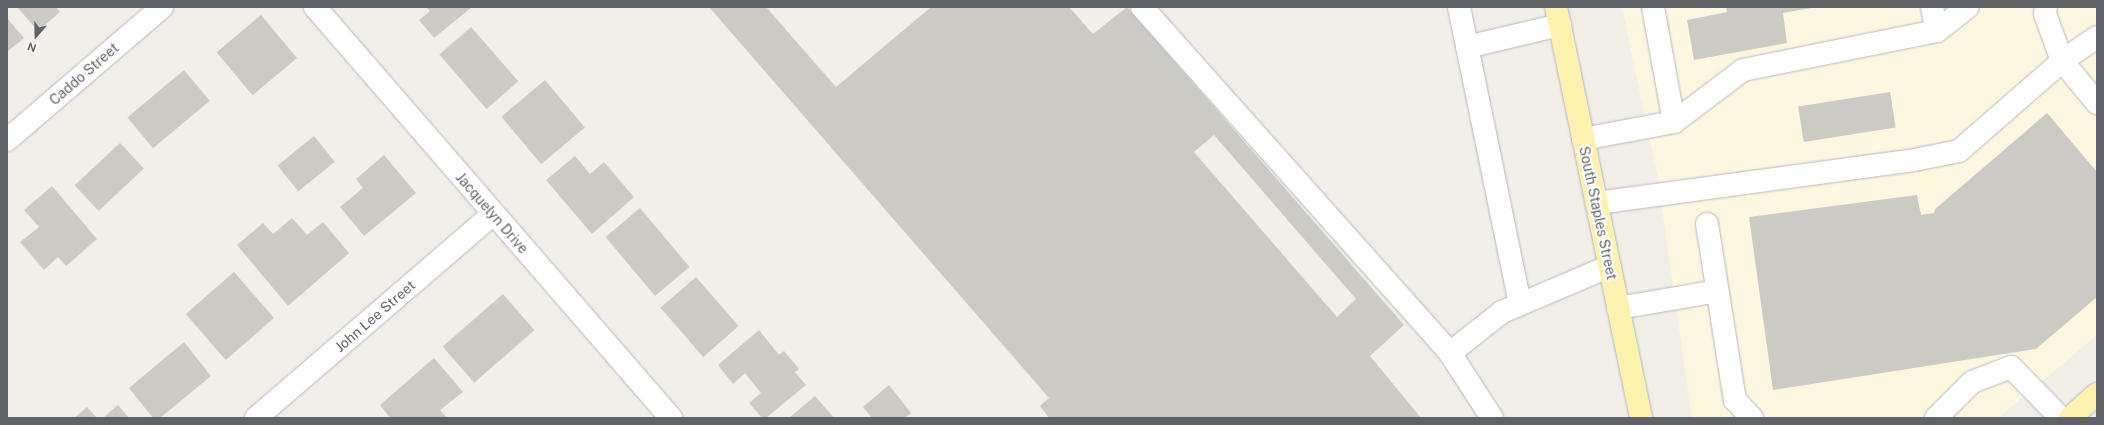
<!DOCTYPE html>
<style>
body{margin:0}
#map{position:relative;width:2104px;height:425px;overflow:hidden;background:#f1efe8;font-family:"Public Sans",sans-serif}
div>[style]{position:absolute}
.commercial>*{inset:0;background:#fef7e0}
.building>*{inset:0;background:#cccac5;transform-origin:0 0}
.roads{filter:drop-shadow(0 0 1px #b5b8bc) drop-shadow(0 0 1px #b5b8bc)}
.minor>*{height:22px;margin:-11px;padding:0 11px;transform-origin:11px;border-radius:11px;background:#fff}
.major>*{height:22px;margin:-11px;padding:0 11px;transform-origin:11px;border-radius:11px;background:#fff2af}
span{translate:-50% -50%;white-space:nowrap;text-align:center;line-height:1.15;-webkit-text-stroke:4px #fff;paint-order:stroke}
.street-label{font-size:14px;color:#5f6368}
.frame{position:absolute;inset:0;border:8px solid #5f6368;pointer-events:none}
.north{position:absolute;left:16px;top:16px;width:40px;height:40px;-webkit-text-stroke:3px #fff;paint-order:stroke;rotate:200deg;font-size:11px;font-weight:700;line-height:16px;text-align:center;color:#5f6368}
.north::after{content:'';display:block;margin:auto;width:14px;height:18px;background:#5f6368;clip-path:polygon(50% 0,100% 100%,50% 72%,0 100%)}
</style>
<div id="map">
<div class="commercial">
<i style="clip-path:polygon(1622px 7px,2097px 7px,2097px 335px,1998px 418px,1692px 418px,1657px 174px)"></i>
</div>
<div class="building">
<i style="clip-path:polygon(17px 7px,56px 7px,60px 12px,38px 31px)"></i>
<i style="clip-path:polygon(426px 7px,472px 7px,434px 38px,419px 20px,430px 11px)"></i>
<i style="clip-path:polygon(evenodd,709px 7px,766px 7px,836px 87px,931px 7px,1069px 7px,1093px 34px,1127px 7px,1404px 325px,1370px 356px,1421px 418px,1049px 418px,1040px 406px,1049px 398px,709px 7px,1214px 135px,1356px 299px,1337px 317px,1194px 152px,1214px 135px)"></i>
<i style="clip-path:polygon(1726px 7px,1811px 7px,1811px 8px,1783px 13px,1787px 43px,1694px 60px,1687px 20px,1727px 12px)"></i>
<i style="left:261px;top:15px;width:56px;height:58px;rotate:50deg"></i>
<i style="clip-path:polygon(7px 18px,24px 38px,7px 52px)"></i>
<i style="left:471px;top:27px;width:72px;height:42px;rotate:49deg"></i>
<i style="left:184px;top:70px;width:40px;height:74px;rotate:50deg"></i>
<i style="left:545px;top:80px;width:62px;height:57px;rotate:50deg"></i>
<i style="left:1890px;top:92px;width:36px;height:93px;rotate:81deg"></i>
<i style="clip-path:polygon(2047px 113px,2097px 172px,2097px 297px,2036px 349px,1773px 390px,1749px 217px,1917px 195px,1921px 215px,1934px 213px,1935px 209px)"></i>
<i style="left:314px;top:136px;width:33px;height:47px;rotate:51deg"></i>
<i style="left:120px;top:143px;width:35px;height:62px;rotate:47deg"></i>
<i style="clip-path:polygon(384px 155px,416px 193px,364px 236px,340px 207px,363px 188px,356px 179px)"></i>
<i style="clip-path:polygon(575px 156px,590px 174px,604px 162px,634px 197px,592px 234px,546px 180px)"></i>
<i style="clip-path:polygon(52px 186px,97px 239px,66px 266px,58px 257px,44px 270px,20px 242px,39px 227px,24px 210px)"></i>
<i style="left:640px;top:208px;width:77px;height:45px;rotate:50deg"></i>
<i style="clip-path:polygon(292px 218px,307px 235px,323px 222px,349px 253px,288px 306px,237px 245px,263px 223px,273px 234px)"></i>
<i style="left:234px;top:272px;width:61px;height:64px;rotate:49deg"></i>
<i style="left:696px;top:277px;width:65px;height:47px;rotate:49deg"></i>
<i style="left:503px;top:294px;width:48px;height:80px;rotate:49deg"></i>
<i style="clip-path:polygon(759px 330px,779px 355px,784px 351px,799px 369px,795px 372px,806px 385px,766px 418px,762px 418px,749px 403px,761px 393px,745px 373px,733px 384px,718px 365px)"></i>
<i style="clip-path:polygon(184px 342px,211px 376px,160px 418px,153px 418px,129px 388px)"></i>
<i style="clip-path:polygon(434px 358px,463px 392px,440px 410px,447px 418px,390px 418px,380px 405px)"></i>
<i style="clip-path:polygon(889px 385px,911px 413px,905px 418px,872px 418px,863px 407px)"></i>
<i style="clip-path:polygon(815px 396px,834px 418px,789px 418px)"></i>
<i style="clip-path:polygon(118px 405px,129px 418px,103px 418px)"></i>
<i style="clip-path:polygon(87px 407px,97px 418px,74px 418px)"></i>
</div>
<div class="roads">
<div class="minor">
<i style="left:315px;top:7px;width:544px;rotate:49.1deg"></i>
<i style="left:1142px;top:7px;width:463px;rotate:48.3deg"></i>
<i style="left:1459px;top:7px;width:303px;rotate:78.4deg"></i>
<i style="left:1653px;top:7px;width:117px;rotate:79.7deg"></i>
<i style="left:2046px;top:7px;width:7px;rotate:98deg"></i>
<i style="left:2045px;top:14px;width:50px;rotate:70.1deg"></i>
<i style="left:2062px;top:61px;width:42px;rotate:-34.4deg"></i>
<i style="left:1937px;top:31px;width:39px;rotate:-38deg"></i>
<i style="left:1467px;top:47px;width:96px;rotate:-13.3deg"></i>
<i style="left:1583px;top:139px;width:93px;rotate:-10.6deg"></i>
<i style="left:1674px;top:122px;width:86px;rotate:-37deg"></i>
<i style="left:1743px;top:70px;width:198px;rotate:-11.4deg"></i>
<i style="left:1937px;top:31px;width:25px;rotate:-102deg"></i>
<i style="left:7px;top:140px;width:204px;rotate:-40.6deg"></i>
<i style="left:1597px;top:203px;width:320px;rotate:-7.7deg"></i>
<i style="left:1914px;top:160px;width:46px;rotate:-11.3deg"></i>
<i style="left:1959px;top:151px;width:137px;rotate:-41.1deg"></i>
<i style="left:2062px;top:61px;width:55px;rotate:50.2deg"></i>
<i style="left:1707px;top:224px;width:178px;rotate:81deg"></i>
<i style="left:1735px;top:400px;width:25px;rotate:47deg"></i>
<i style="left:1618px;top:308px;width:100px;rotate:-9.7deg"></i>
<i style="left:256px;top:418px;width:313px;rotate:-40.7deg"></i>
<i style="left:1492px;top:418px;width:77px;rotate:-122.9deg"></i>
<i style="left:1450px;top:353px;width:66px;rotate:-38.3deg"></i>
<i style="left:1502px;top:312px;width:117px;rotate:-23.1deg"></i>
<i style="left:1936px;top:418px;width:51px;rotate:-45deg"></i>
<i style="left:1972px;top:382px;width:42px;rotate:-21deg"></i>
<i style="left:2011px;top:367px;width:71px;rotate:45.6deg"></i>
</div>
<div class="major">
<i style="left:1556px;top:7px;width:420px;rotate:78.3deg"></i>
<i style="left:2070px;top:418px;width:36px;rotate:-42deg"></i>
</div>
</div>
<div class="street-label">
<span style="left:84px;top:74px;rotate:-41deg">Caddo Street</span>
<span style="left:492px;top:213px;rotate:49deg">Jacquelyn Drive</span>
<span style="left:1598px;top:213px;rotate:78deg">South Staples Street</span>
<span style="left:375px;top:316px;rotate:-41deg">John Lee Street</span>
</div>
<div class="frame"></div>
<div class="north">N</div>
</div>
